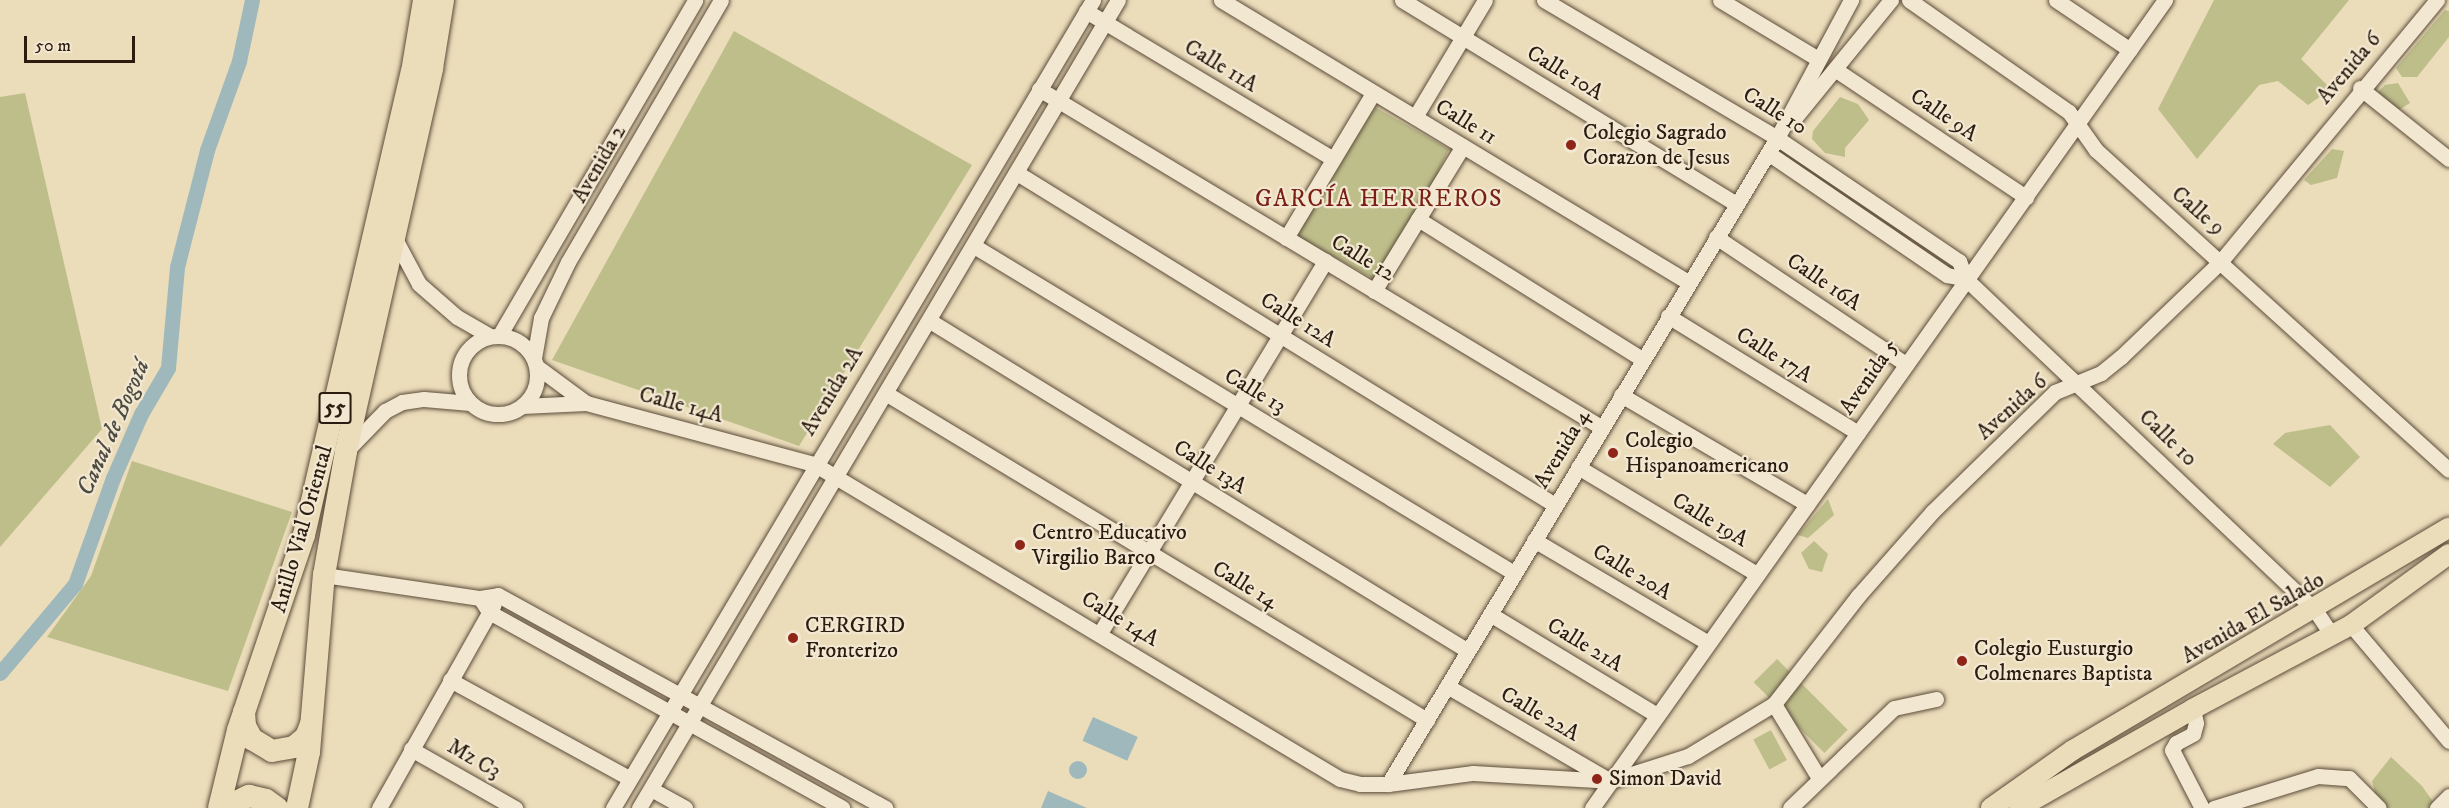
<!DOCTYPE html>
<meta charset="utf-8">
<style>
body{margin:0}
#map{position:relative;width:2449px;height:808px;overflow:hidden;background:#ebdcba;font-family:"IM FELL DW Pica",serif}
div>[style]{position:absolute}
.green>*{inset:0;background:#bebe8b;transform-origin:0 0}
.water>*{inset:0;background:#9fb8bc;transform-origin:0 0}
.round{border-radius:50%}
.canal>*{height:15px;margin:-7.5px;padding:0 7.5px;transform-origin:7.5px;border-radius:7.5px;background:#9fb8bc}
.roads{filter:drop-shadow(0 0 2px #5c4c3a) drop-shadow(0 0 2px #5c4c3a)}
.minor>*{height:15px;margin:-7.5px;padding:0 7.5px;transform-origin:7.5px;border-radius:7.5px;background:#f2e8d2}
.minor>.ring{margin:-7.5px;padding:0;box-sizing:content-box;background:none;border:15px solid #f2e8d2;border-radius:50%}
.major>*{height:20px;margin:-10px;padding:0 10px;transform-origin:10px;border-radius:10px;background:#ebdcba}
.highway>*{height:22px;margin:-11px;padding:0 11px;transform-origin:11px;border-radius:11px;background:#ebdcba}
.dots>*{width:16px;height:16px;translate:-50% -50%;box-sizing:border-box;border:3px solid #f2e8d2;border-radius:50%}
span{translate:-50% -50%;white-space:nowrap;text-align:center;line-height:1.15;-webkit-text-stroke:4.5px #f2e8d2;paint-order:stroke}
.shield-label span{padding:2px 4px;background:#f2e8d2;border:2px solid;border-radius:4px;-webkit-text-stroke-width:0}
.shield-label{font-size:21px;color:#2c1c0f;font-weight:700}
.street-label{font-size:22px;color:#2c1c0f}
.poi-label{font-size:22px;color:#2c1c0f}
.left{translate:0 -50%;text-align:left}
.neighbourhood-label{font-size:24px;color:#7a1f14;letter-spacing:1.5px}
.water-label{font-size:24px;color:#4e4b43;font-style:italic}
.scale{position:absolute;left:24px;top:36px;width:111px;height:27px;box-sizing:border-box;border:3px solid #2c1c0f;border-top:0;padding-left:8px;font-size:18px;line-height:21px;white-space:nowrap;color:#2c1c0f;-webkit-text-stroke:4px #f2e8d2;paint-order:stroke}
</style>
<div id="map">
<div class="green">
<i style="clip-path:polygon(2214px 0,2349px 0,2301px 59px,2331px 89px,2308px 105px,2278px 81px,2259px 85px,2197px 159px,2158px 109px)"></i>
<i style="clip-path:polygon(2445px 10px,2449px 11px,2449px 37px,2417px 77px,2402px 77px,2396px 68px)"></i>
<i style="clip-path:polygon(734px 31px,972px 165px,799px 446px,552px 360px)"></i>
<i style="clip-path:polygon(2398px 83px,2410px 103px,2399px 110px,2385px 105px,2378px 92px,2385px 85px)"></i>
<i style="clip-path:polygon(25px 93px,102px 429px,0 547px,0 97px)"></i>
<i style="clip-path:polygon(1840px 97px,1858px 104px,1869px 120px,1845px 148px,1845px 157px,1825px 153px,1812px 139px,1813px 131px)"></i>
<i style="clip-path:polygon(1375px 107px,1449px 149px,1385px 285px,1296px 236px)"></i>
<i style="clip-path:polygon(2332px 149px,2344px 151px,2337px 178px,2311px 185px,2304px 180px)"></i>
<i style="clip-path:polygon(2330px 425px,2360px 457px,2330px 487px,2273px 444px,2285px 433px)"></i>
<i style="clip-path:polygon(132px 461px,292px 512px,228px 691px,47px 637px,91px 576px)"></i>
<i style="clip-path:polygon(1828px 499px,1834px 515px,1808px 538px,1798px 535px)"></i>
<i style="clip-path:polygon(1814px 541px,1828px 554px,1822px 572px,1809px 569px,1801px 553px)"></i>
<i style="left:1777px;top:659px;width:100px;height:33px;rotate:45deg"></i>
<i style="left:1771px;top:730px;width:34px;height:20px;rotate:62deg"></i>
<i style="clip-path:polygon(2391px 757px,2422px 786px,2434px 803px,2429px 808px,2382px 808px,2378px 804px,2372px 781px)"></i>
</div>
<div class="water">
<i style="left:1093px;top:717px;width:49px;height:26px;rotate:24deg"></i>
<i class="round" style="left:1069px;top:761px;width:18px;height:18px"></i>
<i style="clip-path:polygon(1048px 791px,1087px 808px,1041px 808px)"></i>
</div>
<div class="canal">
<i style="left:0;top:673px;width:116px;rotate:-49.9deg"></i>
<i style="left:75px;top:584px;width:113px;rotate:-70.3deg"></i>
<i style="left:113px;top:478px;width:70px;rotate:-66.4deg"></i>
<i style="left:141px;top:414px;width:53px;rotate:-59.6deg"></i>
<i style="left:168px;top:368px;width:101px;rotate:-84.9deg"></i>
<i style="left:177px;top:267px;width:121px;rotate:-75.6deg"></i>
<i style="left:207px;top:150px;width:95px;rotate:-70.2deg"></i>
<i style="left:239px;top:61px;width:62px;rotate:-78deg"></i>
</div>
<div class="roads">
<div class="minor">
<i style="left:1221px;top:0;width:546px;rotate:31.13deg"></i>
<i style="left:1402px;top:0;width:391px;rotate:31.4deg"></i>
<i style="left:1544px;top:0;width:271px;rotate:30.6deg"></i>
<i style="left:1777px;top:138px;width:220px;rotate:34.1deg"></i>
<i style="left:1959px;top:261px;width:19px;rotate:69deg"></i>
<i style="left:1966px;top:279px;width:481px;rotate:43.5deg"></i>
<i style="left:2315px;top:610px;width:30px;rotate:56deg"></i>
<i style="left:1720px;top:0;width:114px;rotate:31deg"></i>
<i style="left:1909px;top:0;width:195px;rotate:35deg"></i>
<i style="left:2069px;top:112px;width:47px;rotate:54.6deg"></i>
<i style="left:2096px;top:150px;width:476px;rotate:42.2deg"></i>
<i style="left:2056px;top:0;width:89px;rotate:34deg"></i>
<i style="left:1086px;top:11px;width:287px;rotate:30.9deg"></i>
<i style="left:1836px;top:70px;width:229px;rotate:33.8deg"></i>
<i style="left:2360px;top:88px;width:114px;rotate:38.6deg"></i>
<i style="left:1039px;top:89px;width:656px;rotate:31.02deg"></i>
<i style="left:1415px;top:117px;width:136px;rotate:-59.1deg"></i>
<i style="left:1793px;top:120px;width:155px;rotate:-50.8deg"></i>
<i style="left:1768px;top:153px;width:217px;rotate:34.3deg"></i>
<i style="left:1947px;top:275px;width:19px;rotate:12deg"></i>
<i style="left:1017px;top:173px;width:632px;rotate:31.68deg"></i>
<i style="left:1418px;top:219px;width:264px;rotate:32deg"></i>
<i style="left:394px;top:237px;width:53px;rotate:62deg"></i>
<i style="left:419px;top:284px;width:50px;rotate:41deg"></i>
<i style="left:457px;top:317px;width:38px;rotate:30deg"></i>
<i style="left:1716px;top:237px;width:229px;rotate:33.8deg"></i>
<i style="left:1286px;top:238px;width:169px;rotate:-59deg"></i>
<i style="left:974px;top:246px;width:631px;rotate:31.2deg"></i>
<i style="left:1374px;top:291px;width:170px;rotate:-58.5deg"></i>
<i style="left:1668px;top:316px;width:223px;rotate:31.6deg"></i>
<i style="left:930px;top:321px;width:631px;rotate:31.52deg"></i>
<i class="ring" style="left:459px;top:336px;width:63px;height:63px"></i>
<i style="left:499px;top:336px;width:389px;rotate:-59.7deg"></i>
<i style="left:534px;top:358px;width:41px;rotate:-80.1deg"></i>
<i style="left:541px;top:318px;width:62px;rotate:-64.3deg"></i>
<i style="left:568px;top:262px;width:303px;rotate:-59.7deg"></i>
<i style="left:536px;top:366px;width:62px;rotate:36.5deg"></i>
<i style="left:887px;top:394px;width:631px;rotate:31.12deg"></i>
<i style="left:1621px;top:395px;width:216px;rotate:30.4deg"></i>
<i style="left:522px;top:406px;width:64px;rotate:-2.7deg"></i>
<i style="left:586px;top:403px;width:236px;rotate:15deg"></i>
<i style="left:814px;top:464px;width:613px;rotate:30.92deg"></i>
<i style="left:1340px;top:779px;width:21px;rotate:14deg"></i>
<i style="left:1360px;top:784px;width:28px"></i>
<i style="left:1388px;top:784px;width:86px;rotate:-7.4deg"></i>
<i style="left:1473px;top:773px;width:137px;rotate:3.3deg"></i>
<i style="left:1610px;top:781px;width:82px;rotate:-17.8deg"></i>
<i style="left:1688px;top:756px;width:100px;rotate:-31.2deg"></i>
<i style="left:1774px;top:704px;width:137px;rotate:-52.1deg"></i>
<i style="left:1858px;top:596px;width:112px;rotate:-48.6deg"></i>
<i style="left:1932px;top:512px;width:172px;rotate:-44.3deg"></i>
<i style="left:2055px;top:392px;width:50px;rotate:-22.4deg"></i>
<i style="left:2101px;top:373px;width:26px;rotate:-39deg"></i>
<i style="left:2121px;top:357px;width:139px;rotate:-43.8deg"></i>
<i style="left:2221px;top:261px;width:339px;rotate:-50.4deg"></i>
<i style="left:348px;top:449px;width:53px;rotate:-45.8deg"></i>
<i style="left:385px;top:411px;width:19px;rotate:-28deg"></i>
<i style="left:402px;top:402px;width:22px;rotate:-8deg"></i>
<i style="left:424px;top:399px;width:46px;rotate:5deg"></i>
<i style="left:1578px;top:467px;width:209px;rotate:30.9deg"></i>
<i style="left:1534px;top:540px;width:202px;rotate:30.6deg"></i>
<i style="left:324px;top:575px;width:158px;rotate:8.4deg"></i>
<i style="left:480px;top:598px;width:18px;rotate:-9deg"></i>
<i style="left:498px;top:595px;width:442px;rotate:28.8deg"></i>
<i style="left:480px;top:598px;width:17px;rotate:57deg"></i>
<i style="left:489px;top:612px;width:404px;rotate:29deg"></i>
<i style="left:1490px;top:614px;width:195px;rotate:31.2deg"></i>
<i style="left:2351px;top:625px;width:152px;rotate:49.8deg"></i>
<i style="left:1100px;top:633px;width:435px;rotate:-58.8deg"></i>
<i style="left:450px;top:680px;width:204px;rotate:28.7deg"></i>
<i style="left:1447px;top:686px;width:185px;rotate:30.2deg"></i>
<i style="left:1774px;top:704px;width:87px;rotate:58.7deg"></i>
<i style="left:2193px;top:709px;width:14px;rotate:78deg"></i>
<i style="left:2196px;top:723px;width:11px;rotate:105deg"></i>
<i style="left:2193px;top:734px;width:19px;rotate:152deg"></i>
<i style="left:2176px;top:743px;width:8px;rotate:120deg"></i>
<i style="left:2172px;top:750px;width:65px;rotate:62.7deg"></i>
<i style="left:411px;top:749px;width:120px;rotate:29.6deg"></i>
<i style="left:1388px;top:784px;width:754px;rotate:-58.95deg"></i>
<i style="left:1777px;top:138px;width:157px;rotate:-61.8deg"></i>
<i style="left:651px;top:789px;width:39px;rotate:29deg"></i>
<i style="left:379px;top:808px;width:234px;rotate:-60.6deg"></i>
<i style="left:613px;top:808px;width:940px;rotate:-59.29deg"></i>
<i style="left:639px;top:808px;width:939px;rotate:-59.34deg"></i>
<i style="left:1592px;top:808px;width:991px;rotate:-54.66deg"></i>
<i style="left:1790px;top:808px;width:144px;rotate:-43.9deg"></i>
<i style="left:1894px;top:708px;width:43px;rotate:-12.1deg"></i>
<i style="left:2214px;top:808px;width:109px;rotate:-17.1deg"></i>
<i style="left:2318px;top:776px;width:31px;rotate:4deg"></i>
<i style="left:2349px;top:778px;width:42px;rotate:45deg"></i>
<i style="left:2437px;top:808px;width:17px;rotate:-45deg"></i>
</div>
<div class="major">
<i style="left:1991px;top:808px;width:100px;rotate:-35.3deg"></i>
<i style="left:2073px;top:750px;width:437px;rotate:-30.6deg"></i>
<i style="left:2019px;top:808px;width:200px;rotate:-29.6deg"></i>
<i style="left:2193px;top:709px;width:179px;rotate:-28deg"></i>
<i style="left:2351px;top:625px;width:121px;rotate:-35.9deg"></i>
</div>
<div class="highway">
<i style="left:244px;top:712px;width:14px;rotate:86deg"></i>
<i style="left:245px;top:726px;width:15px;rotate:62deg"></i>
<i style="left:252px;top:739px;width:23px;rotate:31deg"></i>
<i style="left:272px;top:751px;width:22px;rotate:-10deg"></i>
<i style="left:294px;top:747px;width:16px;rotate:-40deg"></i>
<i style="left:306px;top:737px;width:14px;rotate:-69deg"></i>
<i style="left:219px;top:808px;width:80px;rotate:-76.3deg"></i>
<i style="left:238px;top:730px;width:206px;rotate:-71.3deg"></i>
<i style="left:304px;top:535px;width:475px;rotate:-76.9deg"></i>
<i style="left:412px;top:72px;width:73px;rotate:-80.5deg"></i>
<i style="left:224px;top:808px;width:28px;rotate:-26deg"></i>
<i style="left:249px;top:796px;width:17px;rotate:13deg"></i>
<i style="left:266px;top:800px;width:14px;rotate:36deg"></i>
<i style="left:297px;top:808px;width:57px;rotate:-77.9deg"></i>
<i style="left:309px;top:752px;width:178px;rotate:-85.2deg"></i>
<i style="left:324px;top:575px;width:126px;rotate:-79.9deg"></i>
<i style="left:346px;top:451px;width:393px;rotate:-77.3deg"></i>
<i style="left:432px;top:68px;width:69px;rotate:-80.8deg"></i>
</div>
</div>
<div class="dots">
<i style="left:1571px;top:145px;background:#8f2418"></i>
<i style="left:1613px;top:453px;background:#8f2418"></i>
<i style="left:1020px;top:545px;background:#8f2418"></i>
<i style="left:793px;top:638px;background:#8f2418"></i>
<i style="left:1962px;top:661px;background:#8f2418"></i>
<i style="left:1597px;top:779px;background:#8f2418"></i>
</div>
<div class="shield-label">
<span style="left:335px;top:408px">55</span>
</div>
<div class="street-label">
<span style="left:1221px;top:66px;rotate:31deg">Calle 11A</span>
<span style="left:2349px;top:68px;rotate:-50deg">Avenida 6</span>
<span style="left:1565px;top:73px;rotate:31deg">Calle 10A</span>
<span style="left:1775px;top:111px;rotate:32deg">Calle 10</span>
<span style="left:1944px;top:115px;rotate:34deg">Calle 9A</span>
<span style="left:1466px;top:122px;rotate:31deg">Calle 11</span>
<span style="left:599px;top:164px;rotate:-60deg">Avenida 2</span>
<span style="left:2198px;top:211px;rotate:41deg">Calle 9</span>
<span style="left:1363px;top:258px;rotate:31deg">Calle 12</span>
<span style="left:1824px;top:282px;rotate:34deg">Calle 16A</span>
<span style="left:1298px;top:320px;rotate:32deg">Calle 12A</span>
<span style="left:1774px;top:355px;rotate:32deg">Calle 17A</span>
<span style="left:1869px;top:377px;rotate:-55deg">Avenida 5</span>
<span style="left:832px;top:391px;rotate:-59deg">Avenida 2A</span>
<span style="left:1255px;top:391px;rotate:31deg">Calle 13</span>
<span style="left:681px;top:405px;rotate:15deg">Calle 14A</span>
<span style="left:2012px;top:407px;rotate:-42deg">Avenida 6</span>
<span style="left:2168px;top:438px;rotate:44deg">Calle 10</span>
<span style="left:1562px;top:449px;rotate:-59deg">Avenida 4</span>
<span style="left:1210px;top:467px;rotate:32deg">Calle 13A</span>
<span style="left:1710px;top:520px;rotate:31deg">Calle 19A</span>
<span style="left:302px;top:529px;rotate:-74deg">Anillo Vial Oriental</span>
<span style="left:1632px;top:572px;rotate:31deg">Calle 20A</span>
<span style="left:1245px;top:585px;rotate:31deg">Calle 14</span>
<span style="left:2253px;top:618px;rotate:-30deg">Avenida El Salado</span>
<span style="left:1120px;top:619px;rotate:31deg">Calle 14A</span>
<span style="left:1585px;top:645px;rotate:31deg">Calle 21A</span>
<span style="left:1540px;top:714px;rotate:30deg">Calle 22A</span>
<span style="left:474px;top:759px;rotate:30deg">Mz C3</span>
</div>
<div class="poi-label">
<span class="left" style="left:1583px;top:145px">Colegio Sagrado<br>Corazon de Jesus</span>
<span class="left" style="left:1625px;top:453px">Colegio<br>Hispanoamericano</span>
<span class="left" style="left:1032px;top:545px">Centro Educativo<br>Virgilio Barco</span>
<span class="left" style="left:805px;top:638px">CERGIRD<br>Fronterizo</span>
<span class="left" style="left:1974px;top:661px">Colegio Eusturgio<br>Colmenares Baptista</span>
<span class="left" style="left:1609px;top:779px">Simon David</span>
</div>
<div class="neighbourhood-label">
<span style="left:1379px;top:200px">GARCÍA HERREROS</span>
</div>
<div class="water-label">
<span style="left:114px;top:428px;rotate:-66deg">Canal de Bogotá</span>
</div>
<div class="scale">50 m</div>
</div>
